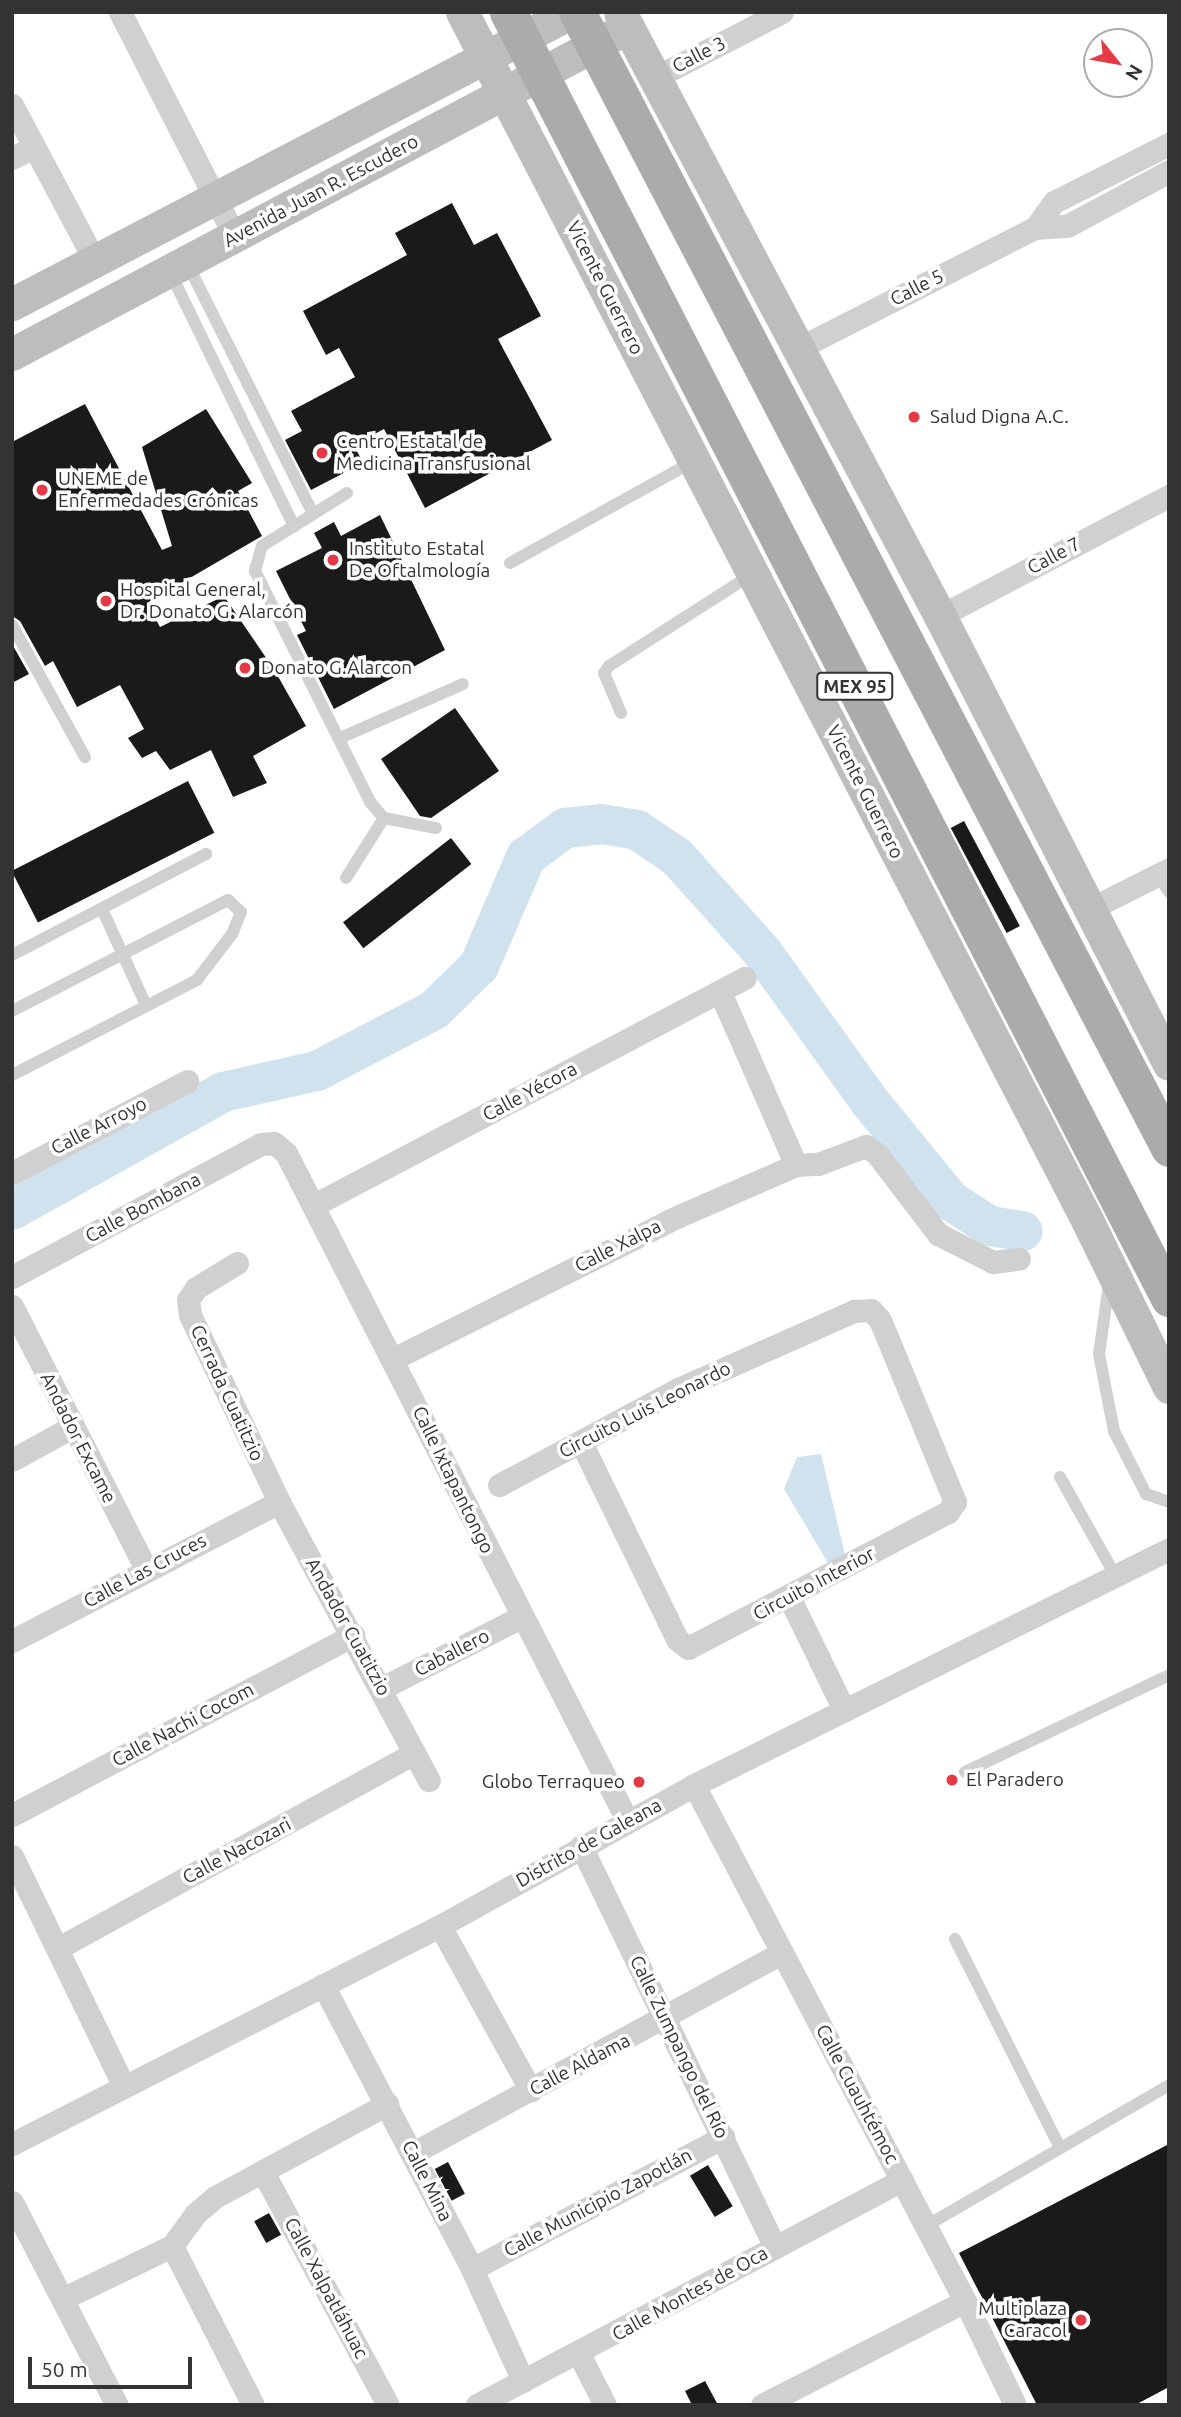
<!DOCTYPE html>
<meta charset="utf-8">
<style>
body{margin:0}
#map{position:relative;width:1181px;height:2417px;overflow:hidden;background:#fff;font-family:Ubuntu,sans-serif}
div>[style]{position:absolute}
.water>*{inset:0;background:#cfe2ee}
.river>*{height:40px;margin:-20px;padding:0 20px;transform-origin:20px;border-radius:20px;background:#cfe2ee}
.building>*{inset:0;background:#1a1a1a;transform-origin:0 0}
.service>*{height:12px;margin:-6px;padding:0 6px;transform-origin:6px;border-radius:6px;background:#d0d0d0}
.minor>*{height:23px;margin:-11.5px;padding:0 11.5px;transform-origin:11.5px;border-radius:11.5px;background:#d0d0d0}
.secondary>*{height:33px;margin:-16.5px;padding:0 16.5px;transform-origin:16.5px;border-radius:16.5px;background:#bdbdbd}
.primary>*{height:37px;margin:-18.5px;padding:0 18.5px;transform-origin:18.5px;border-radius:18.5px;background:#ababab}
.dots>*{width:19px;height:19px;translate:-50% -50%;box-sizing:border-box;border:4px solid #fff;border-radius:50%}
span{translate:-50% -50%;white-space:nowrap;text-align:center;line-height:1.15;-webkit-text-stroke:7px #fff;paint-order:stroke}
.shield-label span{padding:2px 5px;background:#fff;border:2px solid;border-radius:5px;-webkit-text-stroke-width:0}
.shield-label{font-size:18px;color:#333;font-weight:700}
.street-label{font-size:19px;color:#333}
.poi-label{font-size:19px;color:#333}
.left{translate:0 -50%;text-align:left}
.right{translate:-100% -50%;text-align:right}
.frame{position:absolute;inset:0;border:14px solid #333;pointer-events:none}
.north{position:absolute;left:1083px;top:28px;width:70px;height:70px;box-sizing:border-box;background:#fff;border:2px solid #adadad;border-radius:50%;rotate:121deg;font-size:19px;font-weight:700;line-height:28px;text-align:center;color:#333}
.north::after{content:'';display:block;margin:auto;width:24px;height:32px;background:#e63946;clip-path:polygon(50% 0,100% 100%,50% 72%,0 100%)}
.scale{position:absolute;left:28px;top:2357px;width:164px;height:32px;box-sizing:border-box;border:4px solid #333;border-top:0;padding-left:9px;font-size:21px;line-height:24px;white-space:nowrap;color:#333;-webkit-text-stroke:5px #fff;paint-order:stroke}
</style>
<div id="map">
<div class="water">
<i style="clip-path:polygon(821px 1454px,847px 1563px,831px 1568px,784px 1489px,797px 1457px)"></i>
</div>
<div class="river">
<i style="left:12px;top:1210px;width:242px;rotate:-29.2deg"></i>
<i style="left:223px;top:1092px;width:96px;rotate:-12.6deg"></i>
<i style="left:317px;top:1071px;width:132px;rotate:-27.5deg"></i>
<i style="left:434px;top:1010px;width:63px;rotate:-44.4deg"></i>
<i style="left:479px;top:966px;width:119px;rotate:-66.7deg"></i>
<i style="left:526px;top:857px;width:49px;rotate:-36.6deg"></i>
<i style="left:565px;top:828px;width:36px;rotate:-6deg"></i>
<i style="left:601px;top:824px;width:36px;rotate:9deg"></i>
<i style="left:637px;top:830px;width:48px;rotate:34deg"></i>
<i style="left:677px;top:857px;width:129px;rotate:48.1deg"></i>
<i style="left:763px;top:953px;width:183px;rotate:54.3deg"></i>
<i style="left:870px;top:1102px;width:128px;rotate:50.7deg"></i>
<i style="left:951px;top:1201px;width:46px;rotate:32.7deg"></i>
<i style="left:990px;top:1226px;width:33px;rotate:9deg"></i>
</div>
<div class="building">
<i style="clip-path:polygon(452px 203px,474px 245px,497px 233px,541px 316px,498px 339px,552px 440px,425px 508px,384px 429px,354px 445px,363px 463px,311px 490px,285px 440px,302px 431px,291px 411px,355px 377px,339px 348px,326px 355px,303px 311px,407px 255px,395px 233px)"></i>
<i style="clip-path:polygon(85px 404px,162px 550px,172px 546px,142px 447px,206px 409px,252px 483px,238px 491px,262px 536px,147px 603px,160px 627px,224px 596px,275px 671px,306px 726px,253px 756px,267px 783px,233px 797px,211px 750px,170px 770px,156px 751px,142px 758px,128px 738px,144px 729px,120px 685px,77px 707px,53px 661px,45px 666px,20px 621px,12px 616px,12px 442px)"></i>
<i style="clip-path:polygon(380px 515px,445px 650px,334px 709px,297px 635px,306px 631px,276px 571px,322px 548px,314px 533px,334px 522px,341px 536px)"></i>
<i style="clip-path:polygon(12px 644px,29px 674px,12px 683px)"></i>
<i style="clip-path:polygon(455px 708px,499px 771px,431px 818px,420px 816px,381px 759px)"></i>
<i style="left:188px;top:781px;width:58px;height:198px;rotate:63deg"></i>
<i style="left:964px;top:821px;width:119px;height:15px;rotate:62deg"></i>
<i style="left:451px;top:838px;width:33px;height:137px;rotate:52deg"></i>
<i style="clip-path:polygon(1169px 2144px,1169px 2387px,1135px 2405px,1037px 2405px,959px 2253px)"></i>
<i style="left:448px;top:2162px;width:36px;height:15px;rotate:62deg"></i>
<i style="left:708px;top:2165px;width:48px;height:21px;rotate:59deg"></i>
<i style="left:269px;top:2213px;width:25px;height:17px;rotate:61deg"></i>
<i style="clip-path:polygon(705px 2381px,718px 2405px,692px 2405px,685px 2391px)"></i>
</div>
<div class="service">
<i style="left:187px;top:263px;width:281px;rotate:63.3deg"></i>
<i style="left:170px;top:272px;width:283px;rotate:64deg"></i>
<i style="left:347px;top:493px;width:100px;rotate:148.1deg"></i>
<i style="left:262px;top:546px;width:26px;rotate:106deg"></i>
<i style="left:255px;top:571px;width:258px;rotate:63.5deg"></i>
<i style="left:370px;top:802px;width:21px;rotate:49deg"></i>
<i style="left:384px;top:818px;width:53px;rotate:10.9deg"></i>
<i style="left:510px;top:563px;width:210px;rotate:-29deg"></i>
<i style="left:12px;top:625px;width:151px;rotate:61.1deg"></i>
<i style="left:621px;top:713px;width:43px;rotate:-113deg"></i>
<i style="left:604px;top:673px;width:9px;rotate:-54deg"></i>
<i style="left:609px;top:666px;width:169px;rotate:-32.7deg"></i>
<i style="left:340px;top:738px;width:134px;rotate:-23.7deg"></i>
<i style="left:1158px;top:875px;width:20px;rotate:57deg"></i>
<i style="left:346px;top:878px;width:71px;rotate:-57.7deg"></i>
<i style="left:102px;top:909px;width:106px;rotate:65.4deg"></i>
<i style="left:12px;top:955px;width:219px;rotate:-27.5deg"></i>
<i style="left:12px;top:1011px;width:243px;rotate:-27.2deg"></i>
<i style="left:228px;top:900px;width:18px;rotate:43deg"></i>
<i style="left:241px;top:912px;width:24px;rotate:112deg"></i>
<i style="left:232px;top:934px;width:58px;rotate:127.3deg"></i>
<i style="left:197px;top:980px;width:208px;rotate:152.8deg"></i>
<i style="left:1109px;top:1284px;width:71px;rotate:98.1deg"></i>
<i style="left:1099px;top:1354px;width:78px;rotate:79deg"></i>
<i style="left:1114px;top:1431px;width:71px;rotate:63.1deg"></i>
<i style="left:1146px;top:1494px;width:24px;rotate:19deg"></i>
<i style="left:1060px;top:1477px;width:112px;rotate:60.7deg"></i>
<i style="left:965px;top:1772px;width:226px;rotate:-25.4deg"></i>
<i style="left:955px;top:1939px;width:234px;rotate:63.3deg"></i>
<i style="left:926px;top:2226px;width:281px;rotate:-30.1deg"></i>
</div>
<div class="minor">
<i style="left:120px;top:12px;width:253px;rotate:62.9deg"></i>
<i style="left:654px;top:78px;width:144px;rotate:-27.3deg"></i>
<i style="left:12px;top:105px;width:177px;rotate:62deg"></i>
<i style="left:12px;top:158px;width:25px;rotate:-27deg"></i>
<i style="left:1035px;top:228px;width:32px;rotate:-54deg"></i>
<i style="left:1054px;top:202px;width:129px;rotate:-26.8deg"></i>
<i style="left:799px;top:348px;width:265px;rotate:-27deg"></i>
<i style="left:1035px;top:228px;width:32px;rotate:-4deg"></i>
<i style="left:1067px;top:226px;width:116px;rotate:-28.3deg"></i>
<i style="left:940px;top:616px;width:259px;rotate:-27.7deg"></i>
<i style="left:1088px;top:910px;width:91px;rotate:-26.8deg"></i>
<i style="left:720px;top:992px;width:189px;rotate:66.3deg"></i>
<i style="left:12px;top:1173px;width:198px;rotate:-27.7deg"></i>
<i style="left:314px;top:1205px;width:487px;rotate:-27.8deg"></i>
<i style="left:237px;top:1263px;width:48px;rotate:148.6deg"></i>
<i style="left:196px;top:1288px;width:14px;rotate:124deg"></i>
<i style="left:188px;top:1300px;width:15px;rotate:82deg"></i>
<i style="left:190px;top:1315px;width:207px;rotate:64.5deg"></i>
<i style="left:279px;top:1502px;width:316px;rotate:61.7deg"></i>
<i style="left:12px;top:1277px;width:282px;rotate:-28.1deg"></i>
<i style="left:261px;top:1144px;width:13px;rotate:-4deg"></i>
<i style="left:274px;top:1143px;width:16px;rotate:40deg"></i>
<i style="left:286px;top:1153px;width:749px;rotate:62.92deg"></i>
<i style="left:12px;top:1306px;width:295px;rotate:63deg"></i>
<i style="left:393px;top:1359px;width:310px;rotate:-26.6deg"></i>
<i style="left:670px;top:1220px;width:137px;rotate:-23.6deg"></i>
<i style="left:796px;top:1165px;width:22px;rotate:-3deg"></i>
<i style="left:818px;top:1164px;width:51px;rotate:-20.6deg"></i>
<i style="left:866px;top:1146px;width:14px;rotate:36deg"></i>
<i style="left:877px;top:1154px;width:101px;rotate:52.7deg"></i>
<i style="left:938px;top:1234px;width:62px;rotate:27deg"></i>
<i style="left:993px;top:1262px;width:26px;rotate:-7deg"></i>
<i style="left:12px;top:1460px;width:66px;rotate:-28.9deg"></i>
<i style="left:499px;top:1485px;width:203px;rotate:-28.2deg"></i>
<i style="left:678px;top:1389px;width:193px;rotate:-23.9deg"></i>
<i style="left:854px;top:1311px;width:17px;rotate:-3deg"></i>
<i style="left:871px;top:1310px;width:13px;rotate:48deg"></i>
<i style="left:880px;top:1320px;width:197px;rotate:67.6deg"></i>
<i style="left:955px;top:1502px;width:12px;rotate:125deg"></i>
<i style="left:948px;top:1512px;width:293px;rotate:152.4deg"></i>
<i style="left:688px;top:1648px;width:14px;rotate:-141deg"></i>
<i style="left:677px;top:1639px;width:219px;rotate:-116deg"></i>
<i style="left:789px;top:1597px;width:126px;rotate:64deg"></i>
<i style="left:12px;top:1641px;width:301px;rotate:-27.5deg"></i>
<i style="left:382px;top:1688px;width:156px;rotate:-27.1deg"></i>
<i style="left:694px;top:1785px;width:583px;rotate:62.29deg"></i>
<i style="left:965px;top:2301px;width:115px;rotate:64.3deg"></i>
<i style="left:12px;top:1815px;width:386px;rotate:-27.8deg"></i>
<i style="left:581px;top:1846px;width:446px;rotate:64.2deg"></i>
<i style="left:12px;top:1856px;width:254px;rotate:64.1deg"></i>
<i style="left:440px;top:1926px;width:188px;rotate:61.1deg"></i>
<i style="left:60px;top:1947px;width:404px;rotate:-28.7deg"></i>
<i style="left:323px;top:1985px;width:321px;rotate:62.3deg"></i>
<i style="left:472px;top:2269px;width:123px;rotate:65.5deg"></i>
<i style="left:12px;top:2144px;width:480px;rotate:-27deg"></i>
<i style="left:440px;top:1926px;width:291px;rotate:-29deg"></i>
<i style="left:694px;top:1785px;width:530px;rotate:-26.42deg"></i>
<i style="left:413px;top:2153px;width:420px;rotate:-28.5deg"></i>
<i style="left:263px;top:2172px;width:264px;rotate:61.8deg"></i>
<i style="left:12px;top:2202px;width:229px;rotate:62.7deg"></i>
<i style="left:172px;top:2246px;width:178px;rotate:63deg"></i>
<i style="left:472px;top:2269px;width:284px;rotate:-27.7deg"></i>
<i style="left:64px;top:2298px;width:120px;rotate:-25.7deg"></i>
<i style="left:172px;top:2246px;width:39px;rotate:-54deg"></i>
<i style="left:195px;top:2214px;width:26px;rotate:-40deg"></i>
<i style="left:215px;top:2197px;width:196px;rotate:-28.4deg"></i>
<i style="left:579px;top:2354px;width:57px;rotate:63deg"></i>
<i style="left:477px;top:2405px;width:481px;rotate:-27.9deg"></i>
<i style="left:762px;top:2405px;width:228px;rotate:-27.1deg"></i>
</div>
<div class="secondary">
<i style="left:462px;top:12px;width:1362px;rotate:62.64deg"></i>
<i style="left:1088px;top:1222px;width:184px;rotate:63.9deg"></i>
<i style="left:620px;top:12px;width:684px;rotate:62.09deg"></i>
<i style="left:940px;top:616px;width:503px;rotate:62.93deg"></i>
<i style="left:12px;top:304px;width:632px;rotate:-27.54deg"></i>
<i style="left:12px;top:354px;width:687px;rotate:-27.94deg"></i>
</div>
<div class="primary">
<i style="left:508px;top:12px;width:1446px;rotate:62.8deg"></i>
<i style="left:577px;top:12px;width:1281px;rotate:62.47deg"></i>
</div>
<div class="dots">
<i style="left:914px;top:417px;background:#e63946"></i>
<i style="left:322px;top:453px;background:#e63946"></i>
<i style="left:42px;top:490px;background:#e63946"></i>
<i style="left:333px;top:560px;background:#e63946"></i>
<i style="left:106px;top:601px;background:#e63946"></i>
<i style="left:245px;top:668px;background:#e63946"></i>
<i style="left:952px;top:1780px;background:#e63946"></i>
<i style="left:639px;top:1782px;background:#e63946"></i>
<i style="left:1081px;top:2320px;background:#e63946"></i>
</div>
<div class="shield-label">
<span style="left:855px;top:686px">MEX 95</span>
</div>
<div class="street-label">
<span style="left:699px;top:55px;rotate:-27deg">Calle 3</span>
<span style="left:321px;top:191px;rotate:-28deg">Avenida Juan R. Escudero</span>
<span style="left:605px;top:288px;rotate:63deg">Vicente Guerrero</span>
<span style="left:917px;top:288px;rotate:-27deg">Calle 5</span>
<span style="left:1054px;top:556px;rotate:-28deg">Calle 7</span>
<span style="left:865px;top:792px;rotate:63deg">Vicente Guerrero</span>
<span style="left:530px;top:1092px;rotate:-28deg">Calle Yécora</span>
<span style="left:99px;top:1126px;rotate:-27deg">Calle Arroyo</span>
<span style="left:143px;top:1208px;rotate:-28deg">Calle Bombana</span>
<span style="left:618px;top:1246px;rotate:-27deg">Calle Xalpa</span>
<span style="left:227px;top:1393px;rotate:65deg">Cerrada Cuatitzio</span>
<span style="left:645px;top:1410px;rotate:-27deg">Circuito Luis Leonardo</span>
<span style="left:78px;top:1438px;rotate:63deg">Andador Excame</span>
<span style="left:453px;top:1480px;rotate:64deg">Calle Ixtapantongo</span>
<span style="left:145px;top:1571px;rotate:-28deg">Calle Las Cruces</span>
<span style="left:814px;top:1584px;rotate:-28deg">Circuito Interior</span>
<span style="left:348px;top:1627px;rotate:61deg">Andador Cuatitzio</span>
<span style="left:452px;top:1653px;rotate:-27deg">Caballero</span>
<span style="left:183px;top:1725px;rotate:-28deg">Calle Nachi Cocom</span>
<span style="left:589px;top:1843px;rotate:-29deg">Distrito de Galeana</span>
<span style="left:237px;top:1851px;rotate:-28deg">Calle Nacozari</span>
<span style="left:679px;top:2047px;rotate:64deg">Calle Zumpango del Río</span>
<span style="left:580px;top:2065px;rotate:-28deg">Calle Aldama</span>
<span style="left:857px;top:2094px;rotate:62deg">Calle Cuauhtémoc</span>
<span style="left:427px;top:2181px;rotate:63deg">Calle Mina</span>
<span style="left:598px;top:2203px;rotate:-28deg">Calle Municipio Zapotlán</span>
<span style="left:326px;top:2288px;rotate:62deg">Calle Xalpatláhuac</span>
<span style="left:690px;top:2294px;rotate:-29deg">Calle Montes de Oca</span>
</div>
<div class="poi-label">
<span class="left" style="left:930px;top:417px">Salud Digna A.C.</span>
<span class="left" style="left:336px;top:453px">Centro Estatal de<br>Medicina Transfusional</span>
<span class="left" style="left:58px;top:490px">UNEME de<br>Enfermedades Crónicas</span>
<span class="left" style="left:349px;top:560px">Instituto Estatal<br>De Oftalmología</span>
<span class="left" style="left:120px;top:601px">Hospital General,<br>Dr. Donato G. Alarcón</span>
<span class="left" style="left:261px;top:668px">Donato G.Alarcon</span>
<span class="left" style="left:966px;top:1780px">El Paradero</span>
<span class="right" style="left:625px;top:1782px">Globo Terraqueo</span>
<span class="right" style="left:1067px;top:2320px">Multiplaza<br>Caracol</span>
</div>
<div class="frame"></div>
<div class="north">N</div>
<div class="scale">50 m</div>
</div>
